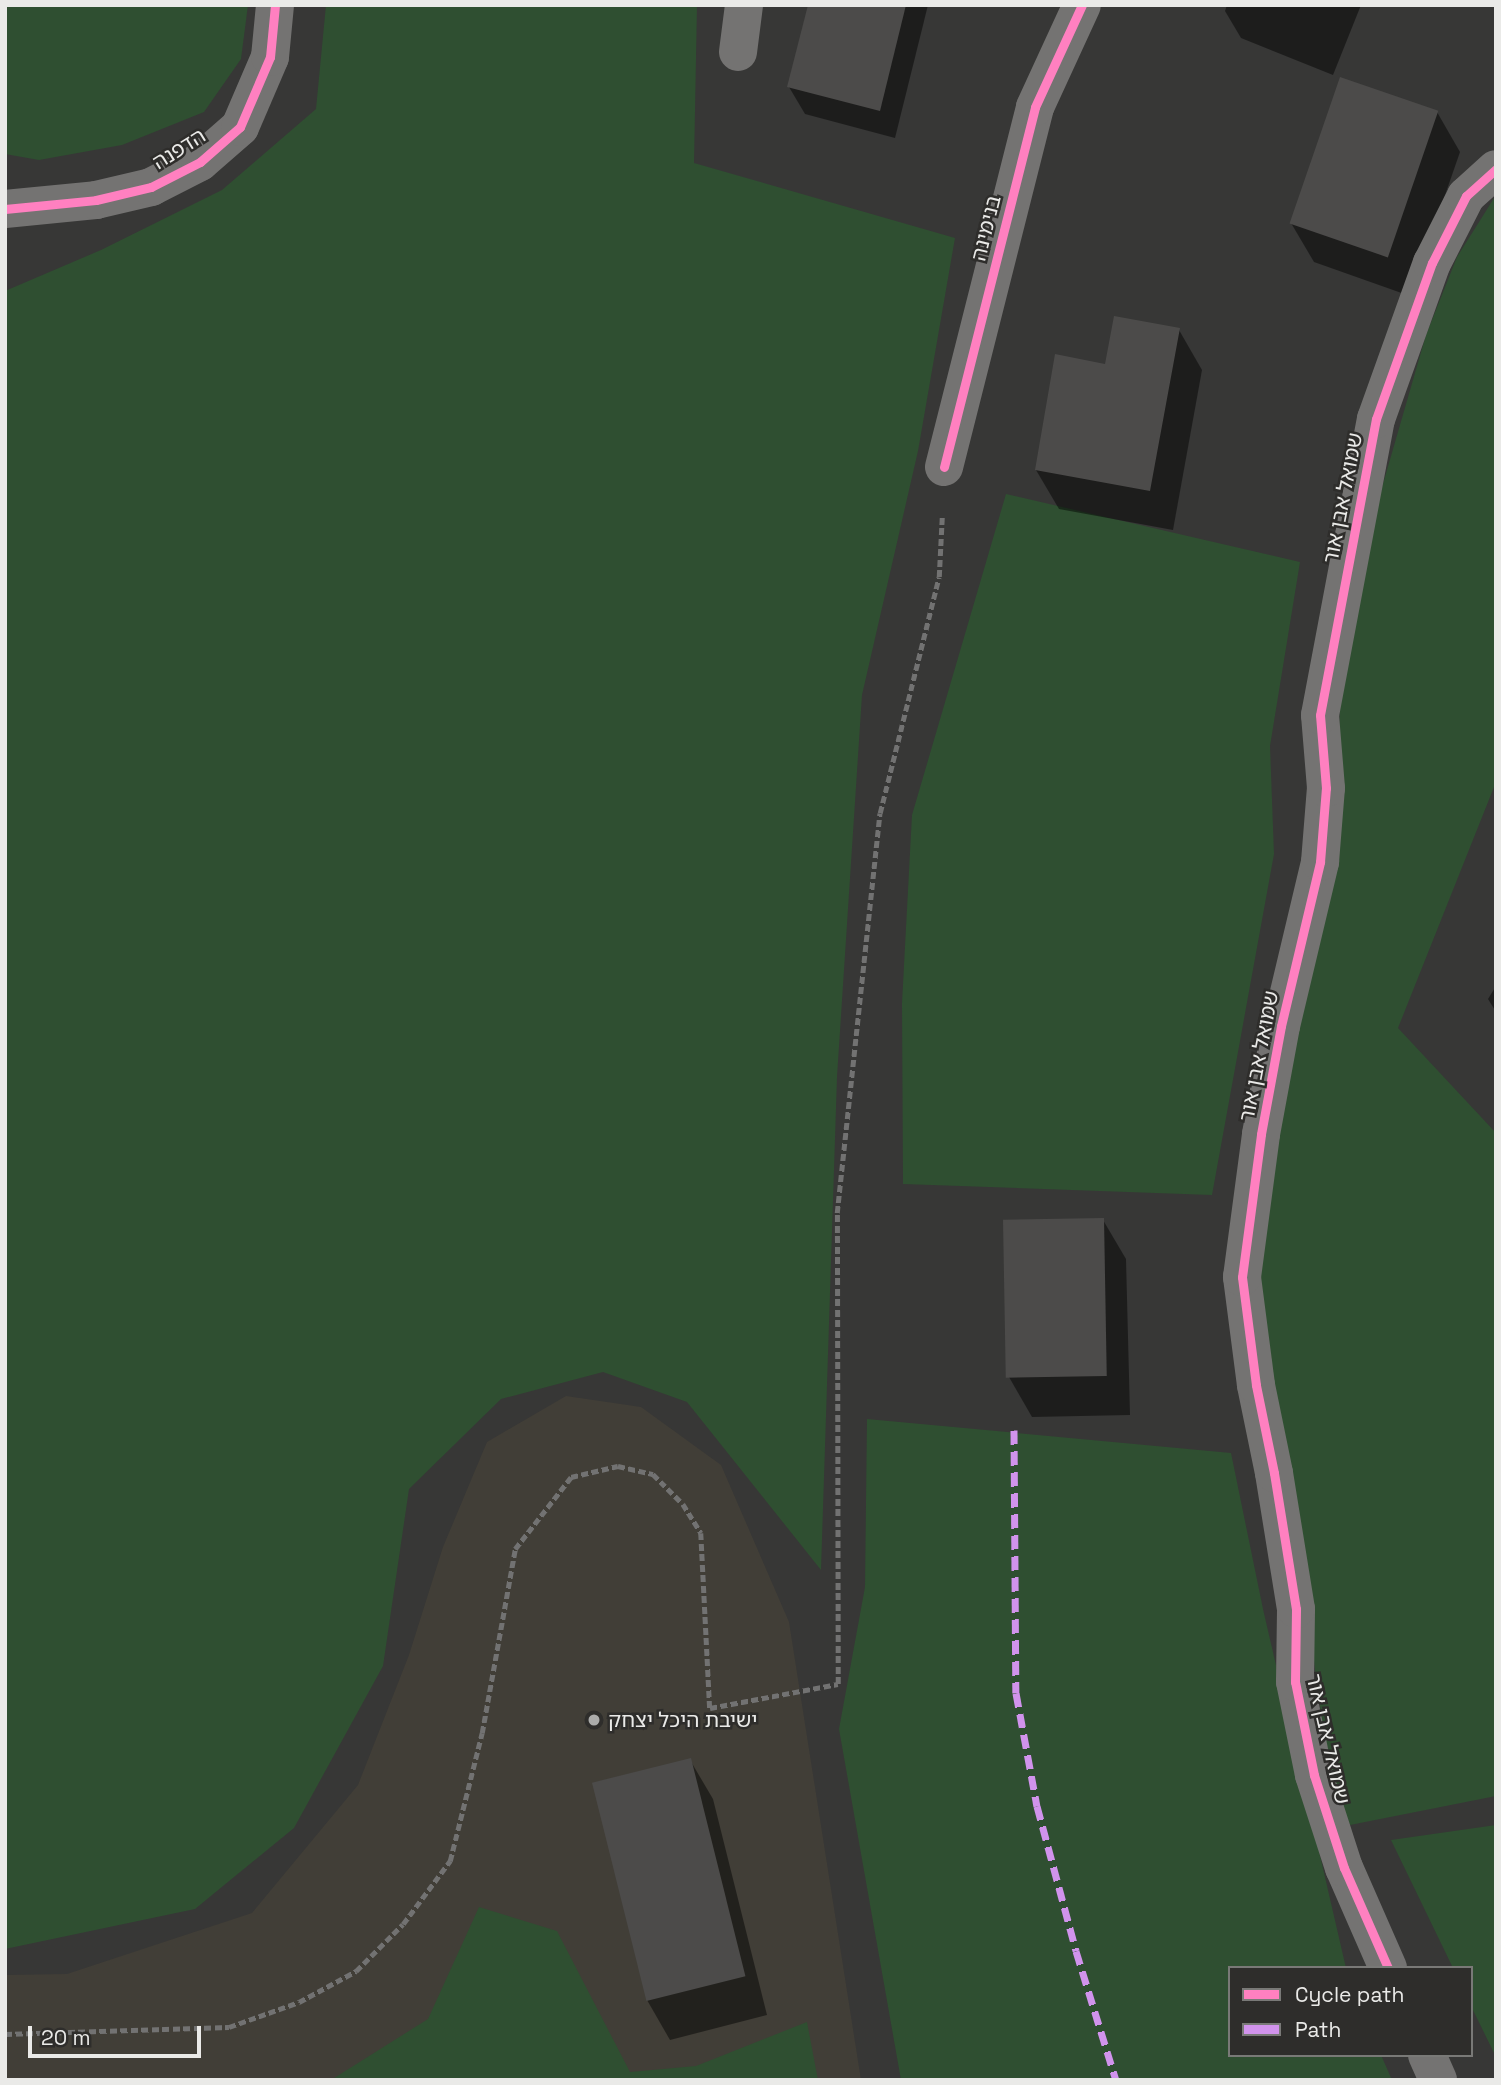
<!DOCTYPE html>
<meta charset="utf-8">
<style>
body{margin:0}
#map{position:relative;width:1501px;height:2085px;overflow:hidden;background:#373736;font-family:"Space Grotesk","Noto Sans Hebrew",sans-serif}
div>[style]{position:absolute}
.built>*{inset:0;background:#413e37}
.green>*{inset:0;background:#2f4f31}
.shadow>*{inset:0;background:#0007}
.building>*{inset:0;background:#4c4b4a;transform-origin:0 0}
.path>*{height:4.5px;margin-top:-2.25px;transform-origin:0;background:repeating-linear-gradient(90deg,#727272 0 7px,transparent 0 10.5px)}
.minor>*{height:38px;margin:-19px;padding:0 19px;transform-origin:19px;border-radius:19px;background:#747372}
.quiet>*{height:7px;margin-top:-3.5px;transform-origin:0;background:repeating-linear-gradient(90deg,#d193ec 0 14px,transparent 0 21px)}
.cycleway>*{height:9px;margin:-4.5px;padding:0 4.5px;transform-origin:4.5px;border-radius:4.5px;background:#ff80c0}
.dots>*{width:19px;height:19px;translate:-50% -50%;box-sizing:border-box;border:4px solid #2e2d2b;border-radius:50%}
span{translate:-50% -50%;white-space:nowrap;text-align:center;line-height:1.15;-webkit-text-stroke:5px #2e2d2b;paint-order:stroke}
.street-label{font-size:21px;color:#eaeae8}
.poi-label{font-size:21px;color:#eaeae8}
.left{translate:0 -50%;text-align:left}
.frame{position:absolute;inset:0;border:7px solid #eaeae8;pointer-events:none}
.legend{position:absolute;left:1228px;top:1966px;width:245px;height:91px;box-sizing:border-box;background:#2e2d2b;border:2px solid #797977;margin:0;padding:9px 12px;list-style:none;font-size:21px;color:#eaeae8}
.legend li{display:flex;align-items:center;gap:14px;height:35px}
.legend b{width:35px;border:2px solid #797977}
.scale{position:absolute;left:28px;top:2026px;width:173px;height:32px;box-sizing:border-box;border:4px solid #eaeae8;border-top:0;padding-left:9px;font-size:21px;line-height:24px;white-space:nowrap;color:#eaeae8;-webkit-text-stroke:5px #2e2d2b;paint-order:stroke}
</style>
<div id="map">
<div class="built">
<i style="clip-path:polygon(566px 1396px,641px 1407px,721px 1465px,789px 1622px,861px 2080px,5px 2080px,5px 1975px,67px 1974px,252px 1913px,358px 1785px,409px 1655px,443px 1547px,487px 1442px)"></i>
</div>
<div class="green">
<i style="clip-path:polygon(5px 5px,248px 5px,241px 59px,204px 112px,122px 145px,39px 160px,5px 154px)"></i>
<i style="clip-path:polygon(326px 5px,697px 5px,694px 163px,955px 238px,918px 451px,862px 695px,837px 1077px,821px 1570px,687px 1402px,603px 1372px,501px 1399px,409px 1489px,383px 1666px,294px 1828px,195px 1909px,5px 1949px,5px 291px,101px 250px,222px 190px,316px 109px)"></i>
<i style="clip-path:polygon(1496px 195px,1496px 782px,1398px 1028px,1496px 1133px,1496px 1796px,1350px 1825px,1330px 1777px,1315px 1670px,1301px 1533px,1259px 1338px,1261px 1225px,1337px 819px,1340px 705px,1363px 553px,1426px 335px,1457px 257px)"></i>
<i style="clip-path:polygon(1006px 494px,1300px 562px,1270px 746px,1274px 854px,1212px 1195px,903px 1184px,902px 1003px,912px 815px)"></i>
<i style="clip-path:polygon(867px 1419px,1231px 1453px,1263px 1609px,1346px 1968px,1230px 1968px,1230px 2055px,1381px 2055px,1392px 2080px,901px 2080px,839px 1729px,865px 1587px)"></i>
<i style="clip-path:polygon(1496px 1825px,1496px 2057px,1471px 2006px,1471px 1968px,1453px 1968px,1391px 1840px)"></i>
<i style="clip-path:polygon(479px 1907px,557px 1931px,630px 2072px,696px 2066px,807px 2022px,818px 2080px,331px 2080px,428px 2019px)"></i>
</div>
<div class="shadow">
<i style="clip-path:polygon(809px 5px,928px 5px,895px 138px,805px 114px,789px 87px)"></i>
<i style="clip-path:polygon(1227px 5px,1361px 5px,1333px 75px,1241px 38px,1225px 11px)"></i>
<i style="clip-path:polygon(1437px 112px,1460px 152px,1410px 296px,1314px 262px,1291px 223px)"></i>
<i style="clip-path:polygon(1179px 330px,1202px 370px,1173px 530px,1059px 509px,1036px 470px,1107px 366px)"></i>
<i style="clip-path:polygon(1496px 986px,1496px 1012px,1488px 999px)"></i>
<i style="clip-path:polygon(1103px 1220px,1126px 1259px,1130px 1415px,1032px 1417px,1009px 1377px)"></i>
<i style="clip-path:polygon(690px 1760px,713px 1799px,767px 2015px,670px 2040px,647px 2000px)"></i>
</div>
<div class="building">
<i style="clip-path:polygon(808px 5px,906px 5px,880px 111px,787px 87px)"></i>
<i style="left:1340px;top:77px;width:104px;height:155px;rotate:19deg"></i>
<i style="clip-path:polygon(1114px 316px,1180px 328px,1150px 491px,1035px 470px,1055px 354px,1105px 364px)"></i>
<i style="left:1104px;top:1218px;width:158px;height:101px;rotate:89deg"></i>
<i style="left:691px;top:1758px;width:225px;height:102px;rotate:76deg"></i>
</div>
<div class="path">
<i style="left:5px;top:2034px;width:224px;rotate:-1.8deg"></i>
<i style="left:229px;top:2027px;width:74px;rotate:-19.7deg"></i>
<i style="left:299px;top:2002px;width:65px;rotate:-28.5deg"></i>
<i style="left:356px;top:1971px;width:66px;rotate:-45deg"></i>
<i style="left:403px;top:1924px;width:79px;rotate:-53.3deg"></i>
<i style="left:450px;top:1861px;width:132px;rotate:-76deg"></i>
<i style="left:482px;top:1733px;width:187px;rotate:-79.8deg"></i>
<i style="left:515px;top:1549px;width:91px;rotate:-52.1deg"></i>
<i style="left:571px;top:1477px;width:48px;rotate:-13.2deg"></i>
<i style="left:618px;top:1466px;width:36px;rotate:13deg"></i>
<i style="left:653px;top:1474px;width:42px;rotate:45deg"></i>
<i style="left:683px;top:1504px;width:34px;rotate:58deg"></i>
<i style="left:701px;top:1533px;width:175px;rotate:87.1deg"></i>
<i style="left:710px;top:1708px;width:130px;rotate:-10.6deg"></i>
<i style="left:838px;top:1684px;width:471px;rotate:-90.1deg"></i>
<i style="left:837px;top:1213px;width:402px;rotate:-83.9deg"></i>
<i style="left:880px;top:813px;width:243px;rotate:-76deg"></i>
<i style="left:939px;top:577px;width:60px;rotate:-87.1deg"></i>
</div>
<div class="minor">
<i style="left:738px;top:52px;width:47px;rotate:-82.7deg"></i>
<i style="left:5px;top:209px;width:91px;rotate:-5.6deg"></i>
<i style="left:96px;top:200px;width:57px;rotate:-13.3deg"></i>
<i style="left:151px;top:187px;width:55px;rotate:-27deg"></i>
<i style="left:200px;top:162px;width:53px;rotate:-41.2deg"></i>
<i style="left:240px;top:127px;width:76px;rotate:-66.8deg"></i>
<i style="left:270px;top:57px;width:52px;rotate:-84.5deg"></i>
<i style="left:944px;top:467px;width:371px;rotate:-75.8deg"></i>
<i style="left:1035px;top:107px;width:112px;rotate:-65.3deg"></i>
<i style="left:1388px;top:1968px;width:109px;rotate:-113.7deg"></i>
<i style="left:1344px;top:1868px;width:98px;rotate:-107.9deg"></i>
<i style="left:1314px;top:1775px;width:95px;rotate:-101.5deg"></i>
<i style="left:1295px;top:1682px;width:73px;rotate:-89.2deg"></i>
<i style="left:1296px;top:1609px;width:138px;rotate:-99.2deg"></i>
<i style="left:1274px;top:1473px;width:90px;rotate:-101.6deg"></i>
<i style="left:1256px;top:1385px;width:109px;rotate:-97.4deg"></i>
<i style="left:1242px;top:1277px;width:144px;rotate:-82.4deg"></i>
<i style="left:1261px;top:1134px;width:110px;rotate:-79.5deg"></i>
<i style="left:1281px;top:1026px;width:169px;rotate:-76.6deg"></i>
<i style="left:1320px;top:862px;width:74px;rotate:-85.4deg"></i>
<i style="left:1326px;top:788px;width:73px;rotate:-94.7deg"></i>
<i style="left:1320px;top:715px;width:301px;rotate:-79.3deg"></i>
<i style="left:1376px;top:419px;width:166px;rotate:-70.3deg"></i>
<i style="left:1432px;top:263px;width:75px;rotate:-63.1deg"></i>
<i style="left:1466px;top:196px;width:40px;rotate:-42deg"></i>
<i style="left:1427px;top:2055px;width:27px;rotate:66deg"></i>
</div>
<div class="quiet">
<i style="left:1014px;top:1430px;width:263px;rotate:89.6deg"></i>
<i style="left:1016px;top:1693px;width:115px;rotate:79.5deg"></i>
<i style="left:1037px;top:1806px;width:150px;rotate:74.9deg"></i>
<i style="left:1076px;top:1951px;width:135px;rotate:72.8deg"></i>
</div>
<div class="cycleway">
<i style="left:5px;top:209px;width:91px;rotate:-5.6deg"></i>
<i style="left:96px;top:200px;width:57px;rotate:-13.3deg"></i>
<i style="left:151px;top:187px;width:55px;rotate:-27deg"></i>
<i style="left:200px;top:162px;width:53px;rotate:-41.2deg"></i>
<i style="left:240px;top:127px;width:76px;rotate:-66.8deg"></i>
<i style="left:270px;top:57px;width:52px;rotate:-84.5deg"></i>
<i style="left:944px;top:467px;width:371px;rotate:-75.8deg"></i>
<i style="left:1035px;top:107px;width:112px;rotate:-65.3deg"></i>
<i style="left:1388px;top:1968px;width:109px;rotate:-113.7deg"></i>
<i style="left:1344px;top:1868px;width:98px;rotate:-107.9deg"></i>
<i style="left:1314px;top:1775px;width:95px;rotate:-101.5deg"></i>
<i style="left:1295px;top:1682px;width:73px;rotate:-89.2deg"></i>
<i style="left:1296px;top:1609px;width:138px;rotate:-99.2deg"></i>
<i style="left:1274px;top:1473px;width:90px;rotate:-101.6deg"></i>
<i style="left:1256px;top:1385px;width:109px;rotate:-97.4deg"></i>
<i style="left:1242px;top:1277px;width:144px;rotate:-82.4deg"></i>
<i style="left:1261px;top:1134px;width:110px;rotate:-79.5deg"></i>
<i style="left:1281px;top:1026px;width:169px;rotate:-76.6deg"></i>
<i style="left:1320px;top:862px;width:74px;rotate:-85.4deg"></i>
<i style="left:1326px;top:788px;width:73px;rotate:-94.7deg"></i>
<i style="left:1320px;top:715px;width:301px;rotate:-79.3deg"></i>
<i style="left:1376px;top:419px;width:166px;rotate:-70.3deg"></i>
<i style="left:1432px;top:263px;width:75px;rotate:-63.1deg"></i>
<i style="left:1466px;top:196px;width:40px;rotate:-42deg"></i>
</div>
<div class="dots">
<i style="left:594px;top:1720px;background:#ababaa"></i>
</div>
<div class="street-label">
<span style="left:179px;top:149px;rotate:-32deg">הדפנה</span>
<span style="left:986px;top:228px;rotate:-76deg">בנימינה</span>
<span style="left:1343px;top:498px;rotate:-79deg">שמואל אבן אור</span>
<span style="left:1259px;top:1056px;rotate:-79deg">שמואל אבן אור</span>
<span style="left:1328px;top:1739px;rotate:77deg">שמואל אבן אור</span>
</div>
<div class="poi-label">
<span class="left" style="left:608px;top:1720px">ישיבת היכל יצחק</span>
</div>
<div class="frame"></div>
<ul class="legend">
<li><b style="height:9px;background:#ff80c0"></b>Cycle path</li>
<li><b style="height:9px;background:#d193ec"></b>Path</li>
</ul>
<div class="scale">20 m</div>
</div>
